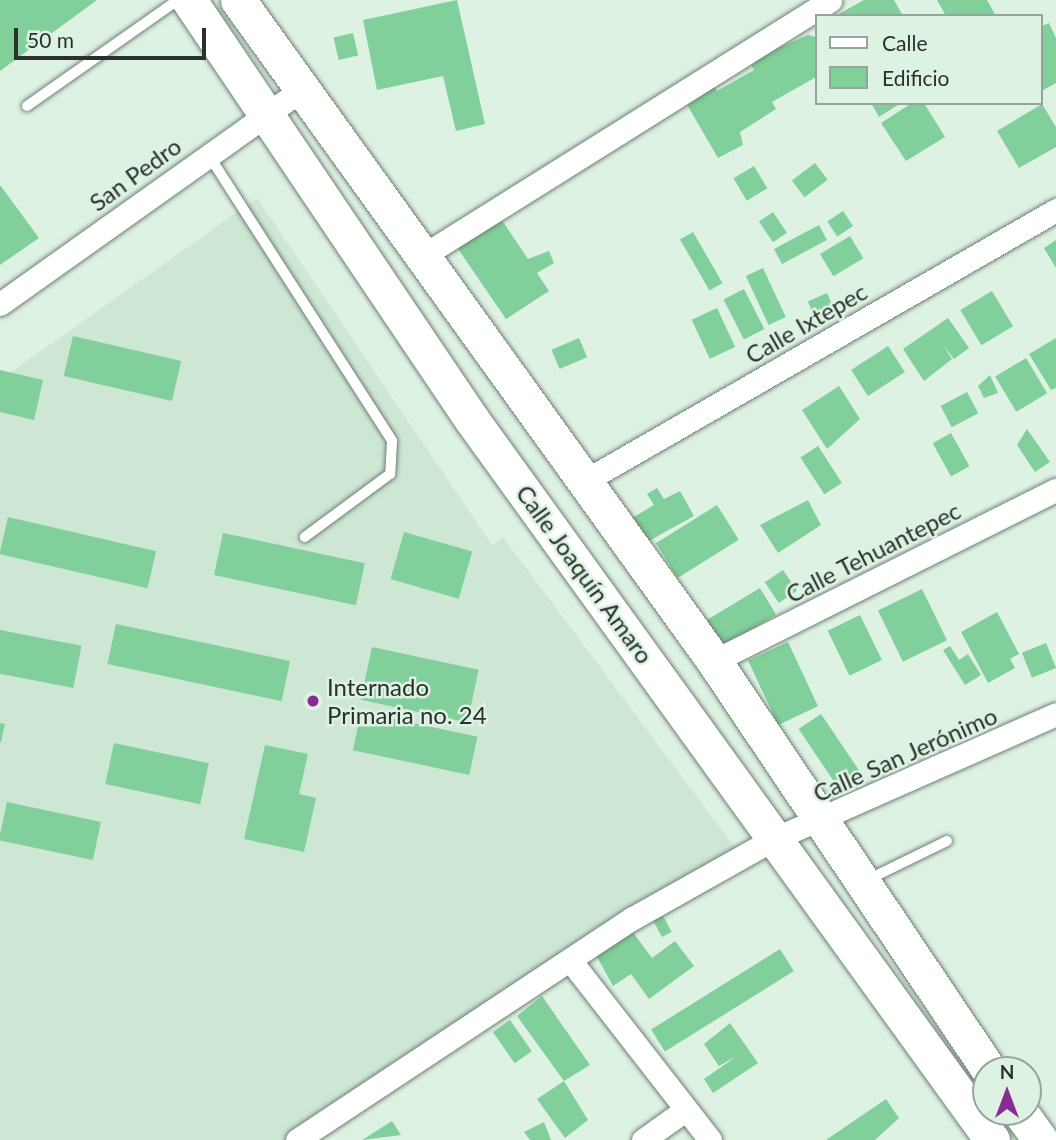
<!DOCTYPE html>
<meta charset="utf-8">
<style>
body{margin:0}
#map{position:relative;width:1056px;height:1140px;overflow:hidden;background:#def2e3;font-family:Lato,sans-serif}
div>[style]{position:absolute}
.built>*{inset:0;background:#cde7d4}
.building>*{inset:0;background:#81cf9a;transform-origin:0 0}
.roads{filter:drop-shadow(0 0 2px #6e8073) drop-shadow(0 0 2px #6e8073)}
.service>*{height:10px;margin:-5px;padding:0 5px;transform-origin:5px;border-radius:5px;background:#fff}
.minor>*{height:23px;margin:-11.5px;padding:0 11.5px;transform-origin:11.5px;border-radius:11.5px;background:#fff}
.primary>*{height:35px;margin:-17.5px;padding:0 17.5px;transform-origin:17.5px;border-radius:17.5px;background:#fff}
.dots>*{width:19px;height:19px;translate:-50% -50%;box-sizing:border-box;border:4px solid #def2e3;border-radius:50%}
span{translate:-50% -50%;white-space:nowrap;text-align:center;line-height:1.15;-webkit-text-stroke:5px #def2e3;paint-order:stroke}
.street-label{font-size:24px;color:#2a312c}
.poi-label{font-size:24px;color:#2a312c}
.left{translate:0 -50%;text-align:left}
.legend{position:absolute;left:815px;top:14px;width:228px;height:91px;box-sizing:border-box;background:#def2e3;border:2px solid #96a59a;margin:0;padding:9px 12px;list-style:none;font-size:21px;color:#2a312c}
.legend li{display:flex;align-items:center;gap:14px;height:35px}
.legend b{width:35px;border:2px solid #96a59a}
.north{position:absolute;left:972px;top:1056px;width:70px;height:70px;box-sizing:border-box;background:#def2e3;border:2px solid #96a59a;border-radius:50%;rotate:0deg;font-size:19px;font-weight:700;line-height:28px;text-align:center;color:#2a312c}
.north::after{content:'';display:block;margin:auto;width:24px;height:32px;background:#892b95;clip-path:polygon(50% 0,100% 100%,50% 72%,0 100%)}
.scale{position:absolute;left:14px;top:28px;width:192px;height:32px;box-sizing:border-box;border:4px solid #2a312c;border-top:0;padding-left:9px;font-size:21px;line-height:24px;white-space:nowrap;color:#2a312c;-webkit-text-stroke:5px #def2e3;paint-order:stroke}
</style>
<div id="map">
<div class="built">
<i style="clip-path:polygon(257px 198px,492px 545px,503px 537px,742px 857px,297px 1140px,0 1140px,0 380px)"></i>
</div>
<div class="building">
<i style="clip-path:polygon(0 0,97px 0,0 71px)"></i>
<i style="clip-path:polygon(457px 0,485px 124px,456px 131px,443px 76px,377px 90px,363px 20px)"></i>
<i style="clip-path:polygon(864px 0,894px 0,903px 16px,835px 16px)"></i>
<i style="clip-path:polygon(937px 0,987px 0,996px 16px,946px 16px)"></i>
<i style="clip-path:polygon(1049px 23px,1056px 38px,1056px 83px,1040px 92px,1040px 27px)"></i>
<i style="left:353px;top:33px;width:23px;height:20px;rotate:77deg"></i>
<i style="clip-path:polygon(808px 35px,816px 37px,816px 77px,772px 102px,776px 109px,740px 132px,743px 145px,718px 158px,685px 101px,713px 84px,717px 91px,754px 70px,749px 61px)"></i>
<i style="clip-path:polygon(871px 103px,901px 103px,879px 117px)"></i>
<i style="clip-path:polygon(912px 103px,924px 103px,945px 137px,906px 161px,881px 123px)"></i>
<i style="clip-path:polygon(1042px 104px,1056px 127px,1056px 147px,1019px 168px,997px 131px)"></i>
<i style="left:815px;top:163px;width:21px;height:29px;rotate:53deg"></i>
<i style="left:754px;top:166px;width:26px;height:24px;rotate:59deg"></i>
<i style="clip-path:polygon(0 185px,39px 238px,0 265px)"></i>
<i style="left:843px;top:211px;width:18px;height:19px;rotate:56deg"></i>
<i style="left:773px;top:212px;width:25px;height:17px;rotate:56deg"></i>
<i style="clip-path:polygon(501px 219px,528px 259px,549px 251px,554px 263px,537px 273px,549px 291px,506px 319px,456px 246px)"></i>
<i style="left:819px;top:225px;width:17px;height:51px;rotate:62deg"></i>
<i style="left:693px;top:232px;width:59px;height:15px;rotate:60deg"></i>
<i style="left:850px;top:236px;width:26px;height:35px;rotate:59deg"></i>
<i style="clip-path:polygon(1056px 240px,1056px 268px,1044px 248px)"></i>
<i style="left:763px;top:268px;width:54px;height:19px;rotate:65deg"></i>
<i style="left:744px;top:289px;width:45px;height:23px;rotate:63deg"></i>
<i style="left:992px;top:291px;width:41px;height:37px;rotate:59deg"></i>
<i style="left:827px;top:293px;width:22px;height:21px;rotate:66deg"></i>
<i style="left:717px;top:308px;width:43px;height:28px;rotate:65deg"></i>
<i style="clip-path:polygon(948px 318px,969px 348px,954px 359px,943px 345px,952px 359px,924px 381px,903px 349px)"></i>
<i style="left:73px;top:336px;width:111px;height:41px;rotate:13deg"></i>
<i style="left:579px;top:338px;width:21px;height:30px;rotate:67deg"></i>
<i style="clip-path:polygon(1056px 338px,1056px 388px,1051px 390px,1029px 354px)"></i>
<i style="left:888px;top:346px;width:31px;height:44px;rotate:57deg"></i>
<i style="left:1026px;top:358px;width:41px;height:36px;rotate:59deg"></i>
<i style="clip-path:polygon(0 370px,43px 380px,34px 420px,0 412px)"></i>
<i style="clip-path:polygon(990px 375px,998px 393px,984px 398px,978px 386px)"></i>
<i style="clip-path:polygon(839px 386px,860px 419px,827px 449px,802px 410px)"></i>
<i style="left:967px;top:392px;width:24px;height:30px;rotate:62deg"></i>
<i style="clip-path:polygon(1027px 429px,1050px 462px,1035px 472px,1017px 445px)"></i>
<i style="left:951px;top:433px;width:38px;height:21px;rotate:61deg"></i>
<i style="left:818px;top:446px;width:44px;height:21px;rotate:57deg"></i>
<i style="clip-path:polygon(657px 488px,664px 499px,680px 491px,694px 516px,647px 542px,632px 518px,654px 505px,647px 494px)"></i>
<i style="clip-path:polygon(808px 500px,821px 525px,778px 553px,760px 525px)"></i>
<i style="left:717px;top:505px;width:41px;height:72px;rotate:58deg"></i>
<i style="left:8px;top:517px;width:152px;height:38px;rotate:13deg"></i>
<i style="left:404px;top:532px;width:71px;height:49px;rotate:16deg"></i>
<i style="left:223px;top:533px;width:145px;height:43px;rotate:12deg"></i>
<i style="left:783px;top:570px;width:25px;height:22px;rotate:56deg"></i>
<i style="left:760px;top:588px;width:31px;height:62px;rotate:59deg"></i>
<i style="left:922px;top:589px;width:57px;height:49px;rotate:64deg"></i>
<i style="clip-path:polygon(997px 612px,1019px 654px,1010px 659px,1015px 668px,988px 683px,961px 632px)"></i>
<i style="left:860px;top:615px;width:50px;height:36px;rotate:64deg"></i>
<i style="left:116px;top:624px;width:178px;height:41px;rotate:12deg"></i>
<i style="left:0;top:630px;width:83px;height:43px;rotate:11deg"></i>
<i style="left:788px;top:642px;width:71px;height:44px;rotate:65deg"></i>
<i style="left:1046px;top:643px;width:27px;height:26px;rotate:68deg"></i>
<i style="clip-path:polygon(950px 646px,959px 660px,968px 654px,981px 675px,965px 685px,943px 650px)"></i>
<i style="left:372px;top:647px;width:109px;height:54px;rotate:12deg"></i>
<i style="left:361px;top:712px;width:119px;height:39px;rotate:12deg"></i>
<i style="left:821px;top:714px;width:68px;height:27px;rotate:56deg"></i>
<i style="clip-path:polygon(0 723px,5px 724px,1px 742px,0 742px)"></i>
<i style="left:114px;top:743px;width:97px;height:42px;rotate:12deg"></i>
<i style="clip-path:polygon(265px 745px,308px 754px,299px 794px,316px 798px,304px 852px,244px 839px)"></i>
<i style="left:7px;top:802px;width:96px;height:39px;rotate:12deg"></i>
<i style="left:663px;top:916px;width:18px;height:11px;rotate:61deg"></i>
<i style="clip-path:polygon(632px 931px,652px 958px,675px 941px,694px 966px,649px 999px,631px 974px,613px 986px,596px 955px)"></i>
<i style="left:780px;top:949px;width:26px;height:152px;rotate:58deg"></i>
<i style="clip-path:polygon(542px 996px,590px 1065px,564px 1081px,588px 1120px,565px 1138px,537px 1099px,564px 1081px,517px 1016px)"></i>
<i style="left:510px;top:1020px;width:38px;height:21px;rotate:55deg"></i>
<i style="clip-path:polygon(730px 1023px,758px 1063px,713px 1093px,704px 1079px,737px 1056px,719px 1066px,704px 1044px)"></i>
<i style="clip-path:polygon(886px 1099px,899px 1118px,875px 1140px,826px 1140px)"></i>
<i style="clip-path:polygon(392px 1121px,401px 1135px,362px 1140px)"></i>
<i style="clip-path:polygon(544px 1122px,551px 1140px,530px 1140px,524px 1132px)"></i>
</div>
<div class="roads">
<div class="service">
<i style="left:27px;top:106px;width:184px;rotate:-35.1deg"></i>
<i style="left:208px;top:154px;width:341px;rotate:57.3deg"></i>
<i style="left:392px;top:441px;width:33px;rotate:93deg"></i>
<i style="left:390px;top:474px;width:106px;rotate:143.5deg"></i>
<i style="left:867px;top:880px;width:89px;rotate:-26deg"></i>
</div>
<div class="minor">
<i style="left:421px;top:257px;width:483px;rotate:-32.1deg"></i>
<i style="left:0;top:304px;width:371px;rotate:-35.4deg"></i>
<i style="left:583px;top:482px;width:546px;rotate:-29.9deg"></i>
<i style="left:714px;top:661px;width:382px;rotate:-26.6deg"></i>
<i style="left:570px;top:960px;width:228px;rotate:52.1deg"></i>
<i style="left:297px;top:1140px;width:403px;rotate:-33.5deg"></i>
<i style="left:633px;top:918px;width:162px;rotate:-29.3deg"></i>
<i style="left:774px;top:839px;width:308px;rotate:-23.9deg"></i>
<i style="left:643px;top:1140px;width:52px;rotate:-35.5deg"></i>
</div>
<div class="primary">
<i style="left:189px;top:0;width:506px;rotate:56.03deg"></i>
<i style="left:472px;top:420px;width:888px;rotate:54.16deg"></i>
<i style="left:238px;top:0;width:815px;rotate:54.24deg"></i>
<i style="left:714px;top:661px;width:493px;rotate:56.1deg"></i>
<i style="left:1020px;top:1112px;width:34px;rotate:54deg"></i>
</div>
</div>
<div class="dots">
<i style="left:313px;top:701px;background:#892b95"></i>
</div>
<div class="street-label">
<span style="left:135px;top:174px;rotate:-36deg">San Pedro</span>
<span style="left:806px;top:323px;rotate:-30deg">Calle Ixtepec</span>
<span style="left:873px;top:552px;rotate:-27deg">Calle Tehuantepec</span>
<span style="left:585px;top:574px;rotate:54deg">Calle Joaquín Amaro</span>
<span style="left:905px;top:754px;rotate:-24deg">Calle San Jerónimo</span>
</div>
<div class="poi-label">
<span class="left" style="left:327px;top:701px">Internado<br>Primaria no. 24</span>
</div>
<ul class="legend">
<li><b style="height:9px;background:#fff"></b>Calle</li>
<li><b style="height:19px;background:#81cf9a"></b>Edificio</li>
</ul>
<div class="north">N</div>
<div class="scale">50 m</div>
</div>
